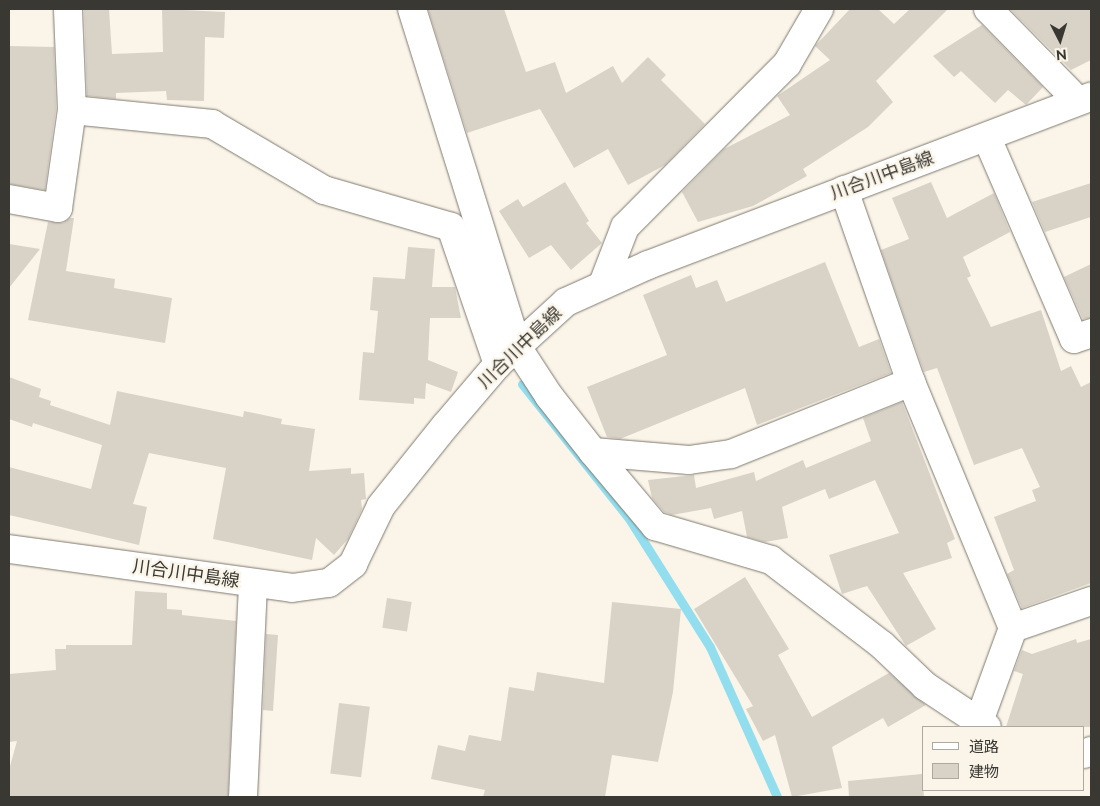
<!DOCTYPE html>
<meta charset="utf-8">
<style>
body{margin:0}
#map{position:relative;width:1100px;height:806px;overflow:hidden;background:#fbf5e9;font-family:Raleway,"Noto Sans JP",sans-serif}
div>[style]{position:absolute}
.stream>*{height:9px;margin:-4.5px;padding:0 4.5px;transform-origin:4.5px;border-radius:4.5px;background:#93deee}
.building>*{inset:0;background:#d8d2c7;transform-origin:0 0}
.roads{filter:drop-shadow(0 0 1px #7e786e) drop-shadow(0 0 1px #7e786e)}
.minor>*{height:28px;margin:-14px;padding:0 14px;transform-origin:14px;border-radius:14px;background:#fff}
.secondary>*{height:28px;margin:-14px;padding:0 14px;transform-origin:14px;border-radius:14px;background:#fff}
span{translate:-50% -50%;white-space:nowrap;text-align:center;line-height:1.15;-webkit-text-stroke:4.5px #fbf5e9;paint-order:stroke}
.street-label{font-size:18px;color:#3a3833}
.frame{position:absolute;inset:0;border:10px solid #3a3833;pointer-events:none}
.legend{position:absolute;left:922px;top:726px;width:162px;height:65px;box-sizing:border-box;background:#fbf5e9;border:1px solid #aea9a0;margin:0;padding:6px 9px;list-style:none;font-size:15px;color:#3a3833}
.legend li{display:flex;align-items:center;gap:10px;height:25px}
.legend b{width:25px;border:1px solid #aea9a0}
.north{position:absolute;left:1035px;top:15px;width:50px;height:50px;-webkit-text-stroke:4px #fbf5e9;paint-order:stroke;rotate:175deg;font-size:14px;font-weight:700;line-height:20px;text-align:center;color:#3a3833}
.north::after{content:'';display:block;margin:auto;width:18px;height:22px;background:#3a3833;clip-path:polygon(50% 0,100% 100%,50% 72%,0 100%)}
</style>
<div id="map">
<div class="stream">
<i style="left:522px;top:384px;width:174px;rotate:51.5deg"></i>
<i style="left:630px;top:520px;width:150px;rotate:57.8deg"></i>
<i style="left:710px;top:647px;width:164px;rotate:65.9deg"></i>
</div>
<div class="building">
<i style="clip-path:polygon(84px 9px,109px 9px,112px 54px,163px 52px,162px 9px,225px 12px,224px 38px,205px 37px,204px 101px,167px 100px,166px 91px,116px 93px,116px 99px,87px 96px)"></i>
<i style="clip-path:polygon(428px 9px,504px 9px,526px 72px,555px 62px,566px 93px,613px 66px,622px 83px,648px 57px,666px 75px,661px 80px,705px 124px,665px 165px,628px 185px,608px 149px,574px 168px,540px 109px,467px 133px)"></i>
<i style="clip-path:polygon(850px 9px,878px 9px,894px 24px,910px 9px,948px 9px,876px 81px,893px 102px,868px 127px,803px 169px,807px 176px,753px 206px,698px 222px,682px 192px,724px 149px,790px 115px,777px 96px,830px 60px,815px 46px)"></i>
<i style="clip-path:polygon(1010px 9px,1091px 9px,1091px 60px,1071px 70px)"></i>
<i style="clip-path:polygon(982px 25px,1043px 87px,1026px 105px,1008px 90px,995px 103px,961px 71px,954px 77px,933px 56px)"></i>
<i style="clip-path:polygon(9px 46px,54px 47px,56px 109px,45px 190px,9px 184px)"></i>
<i style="clip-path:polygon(565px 182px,589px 221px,586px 223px,602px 243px,571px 270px,551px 245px,529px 258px,499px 211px,518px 199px,523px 207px)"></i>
<i style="clip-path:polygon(931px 182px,947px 218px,994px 193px,1010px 232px,963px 257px,971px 276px,967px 278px,991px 327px,1041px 310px,1061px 371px,1071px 366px,1081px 387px,1091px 382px,1091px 583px,1022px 608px,1007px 574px,1014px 570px,994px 517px,1036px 501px,1032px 490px,1040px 487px,1022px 448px,974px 465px,937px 368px,924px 372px,881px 250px,909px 239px,892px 198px)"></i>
<i style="clip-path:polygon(1091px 183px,1091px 217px,1045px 232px,1032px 202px)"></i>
<i style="clip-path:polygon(70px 218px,74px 218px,66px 271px,115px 279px,114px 288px,172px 298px,165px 343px,28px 320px,48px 222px,63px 223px)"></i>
<i style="clip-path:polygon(9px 244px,40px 249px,9px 288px)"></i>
<i style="clip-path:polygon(408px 247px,435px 249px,432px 287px,455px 287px,461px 318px,430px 318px,428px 360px,458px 372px,451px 392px,426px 383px,425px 399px,414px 398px,414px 404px,359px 400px,363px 352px,374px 353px,378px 311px,370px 310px,373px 277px,405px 279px)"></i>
<i style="clip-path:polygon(825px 262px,859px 347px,879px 339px,891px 373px,757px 425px,745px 388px,620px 439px,607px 437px,587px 387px,667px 355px,643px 295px,691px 275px,696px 288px,717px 280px,726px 302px)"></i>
<i style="clip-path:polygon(1091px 264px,1091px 318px,1083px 319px,1064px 277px)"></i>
<i style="clip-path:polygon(9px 377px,41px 389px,39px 397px,51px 401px,50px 405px,110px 425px,117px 391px,243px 417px,244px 411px,282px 419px,281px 424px,315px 429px,309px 471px,351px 468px,351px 474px,364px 473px,366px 499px,361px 500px,362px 509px,348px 539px,334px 555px,316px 538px,312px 560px,213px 539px,226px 468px,149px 453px,133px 504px,147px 507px,139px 545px,9px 515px,9px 467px,91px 489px,102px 445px,33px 423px,32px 427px,9px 419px)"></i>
<i style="clip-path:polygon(902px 402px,955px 539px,947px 543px,952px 558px,903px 573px,936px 629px,906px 646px,867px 586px,842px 594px,829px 555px,899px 533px,875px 480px,829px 499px,825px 489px,782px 507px,788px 538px,765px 542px,747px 537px,742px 511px,714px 519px,711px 508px,672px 515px,664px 512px,652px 498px,648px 480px,694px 475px,696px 488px,754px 472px,756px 481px,803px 460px,806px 468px,871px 441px,863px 418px)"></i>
<i style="clip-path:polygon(745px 577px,789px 649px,778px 655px,812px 717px,889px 673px,926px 705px,888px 727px,883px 718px,832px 747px,842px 788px,792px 797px,775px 735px,763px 741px,746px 709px,753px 706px,694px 609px)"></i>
<i style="clip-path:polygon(135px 591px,167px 593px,167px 609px,182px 610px,182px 615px,236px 621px,228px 797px,9px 797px,9px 770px,17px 741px,9px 742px,9px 674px,56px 670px,55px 649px,66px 649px,66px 645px,132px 645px)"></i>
<i style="left:387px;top:598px;width:25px;height:30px;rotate:9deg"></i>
<i style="clip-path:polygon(612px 602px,681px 609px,673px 692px,658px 762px,612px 755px,605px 797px,483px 797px,485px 790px,431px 779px,438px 745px,465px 751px,469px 735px,501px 741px,509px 687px,534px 691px,537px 672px,604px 683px)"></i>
<i style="clip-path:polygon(266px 634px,278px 635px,273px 711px,263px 710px)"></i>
<i style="clip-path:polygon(1076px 639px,1077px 643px,1091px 639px,1091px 727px,1006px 727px,1023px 674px,1014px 671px,1022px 650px,1032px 654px)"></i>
<i style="left:339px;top:703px;width:31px;height:71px;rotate:7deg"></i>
<i style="clip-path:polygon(922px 774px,924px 797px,849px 797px,848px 781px)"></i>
</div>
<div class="roads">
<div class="minor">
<i style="left:412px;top:9px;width:354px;rotate:72.7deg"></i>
<i style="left:517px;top:347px;width:59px;rotate:56.9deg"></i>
<i style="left:549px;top:396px;width:71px;rotate:51.8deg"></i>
<i style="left:593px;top:452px;width:97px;rotate:50deg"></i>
<i style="left:655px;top:526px;width:121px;rotate:16.3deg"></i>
<i style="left:771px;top:560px;width:140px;rotate:37.4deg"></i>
<i style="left:882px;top:645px;width:59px;rotate:43.6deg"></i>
<i style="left:925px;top:686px;width:74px;rotate:33.5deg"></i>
<i style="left:988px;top:9px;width:127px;rotate:45.6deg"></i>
<i style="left:72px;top:110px;width:141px;rotate:5.7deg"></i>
<i style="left:212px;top:124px;width:130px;rotate:30.5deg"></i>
<i style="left:324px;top:190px;width:132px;rotate:16.2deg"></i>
<i style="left:451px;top:227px;width:145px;rotate:71.1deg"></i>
<i style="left:987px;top:138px;width:219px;rotate:66.6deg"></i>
<i style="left:1074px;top:339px;width:18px;rotate:-19deg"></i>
<i style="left:844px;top:190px;width:203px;rotate:70.8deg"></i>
<i style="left:911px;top:382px;width:266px;rotate:67.5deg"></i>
<i style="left:1013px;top:628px;width:102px;rotate:110deg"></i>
<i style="left:9px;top:199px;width:50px;rotate:10.4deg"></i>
<i style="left:58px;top:208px;width:99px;rotate:-81.9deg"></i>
<i style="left:72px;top:110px;width:101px;rotate:-92.3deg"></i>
<i style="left:603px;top:284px;width:61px;rotate:-68.9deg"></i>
<i style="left:625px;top:227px;width:230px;rotate:-45.2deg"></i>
<i style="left:787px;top:64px;width:64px;rotate:-59.8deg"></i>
<i style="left:593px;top:452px;width:96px;rotate:4.8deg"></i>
<i style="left:689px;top:460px;width:42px;rotate:-8.1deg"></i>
<i style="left:731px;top:454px;width:194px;rotate:-21.8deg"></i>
<i style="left:1013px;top:628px;width:83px;rotate:-19.1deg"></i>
<i style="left:1084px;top:754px;width:8px;rotate:-23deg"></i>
<i style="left:243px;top:797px;width:214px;rotate:-87.3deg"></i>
</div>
<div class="secondary">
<i style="left:9px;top:549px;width:286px;rotate:7.8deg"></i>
<i style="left:292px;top:588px;width:37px;rotate:-8deg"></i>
<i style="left:329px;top:583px;width:31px;rotate:-38deg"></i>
<i style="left:353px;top:564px;width:64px;rotate:-64.2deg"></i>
<i style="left:381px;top:506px;width:104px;rotate:-51.3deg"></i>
<i style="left:446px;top:425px;width:80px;rotate:-49.6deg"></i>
<i style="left:498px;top:364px;width:92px;rotate:-42.4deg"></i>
<i style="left:566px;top:302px;width:90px;rotate:-24.3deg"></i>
<i style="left:648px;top:265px;width:474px;rotate:-20.8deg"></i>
</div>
</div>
<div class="street-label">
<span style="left:882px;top:176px;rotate:-20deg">川合川中島線</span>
<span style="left:520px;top:348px;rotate:-44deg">川合川中島線</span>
<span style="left:186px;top:574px;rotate:8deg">川合川中島線</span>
</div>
<div class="frame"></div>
<ul class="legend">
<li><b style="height:6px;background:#fff"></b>道路</li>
<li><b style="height:14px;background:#d8d2c7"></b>建物</li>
</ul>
<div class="north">N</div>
</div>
